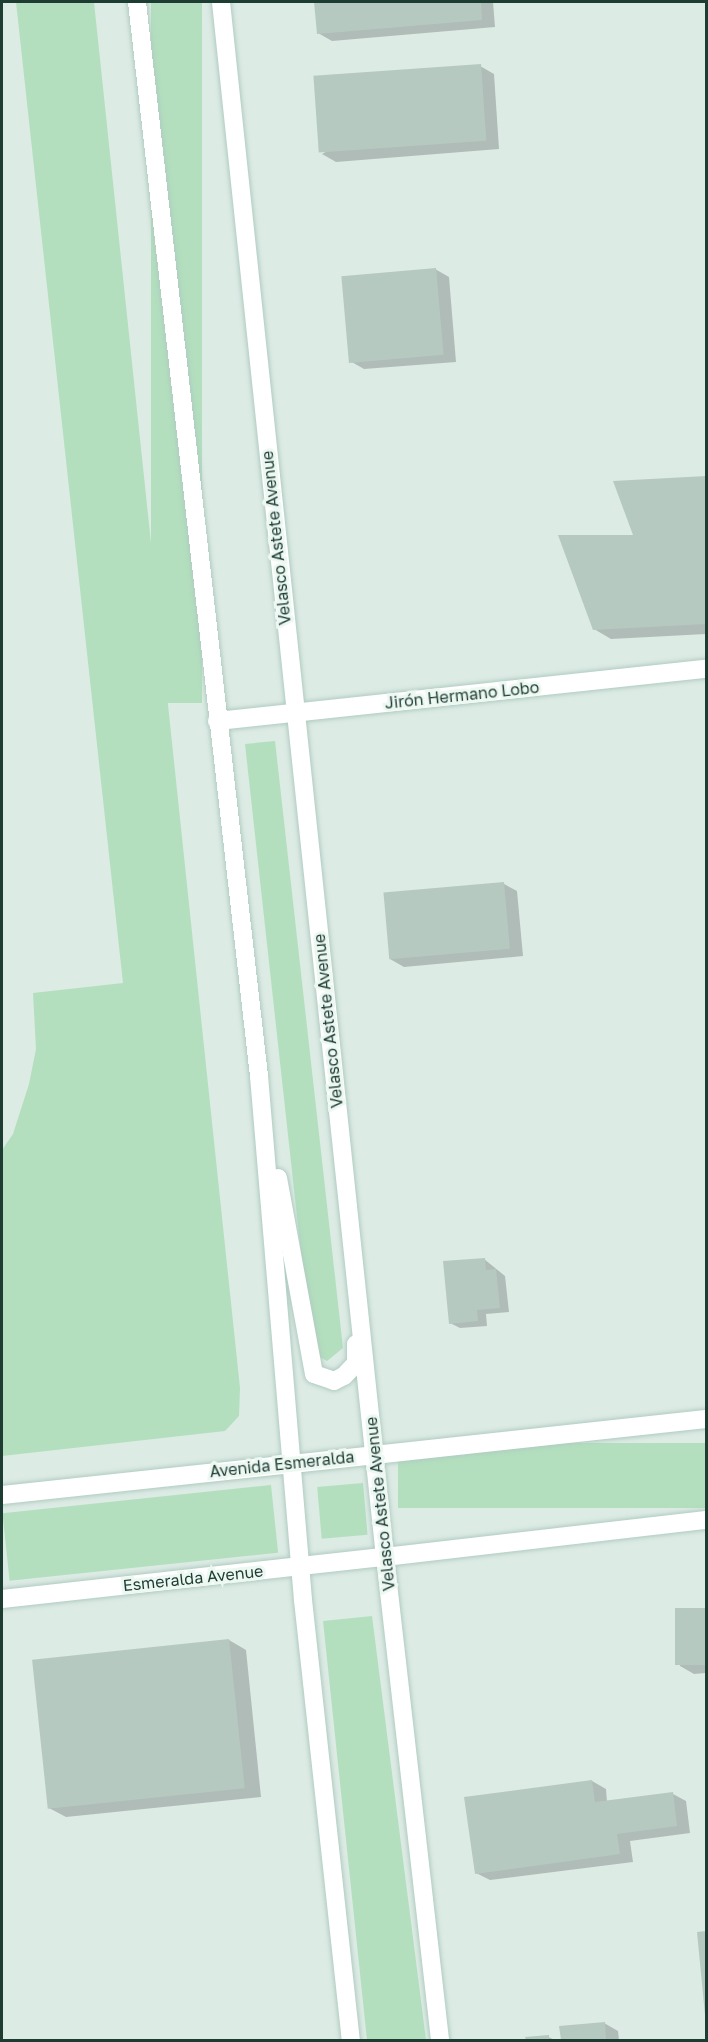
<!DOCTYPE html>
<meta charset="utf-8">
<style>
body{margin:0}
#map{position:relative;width:708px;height:2042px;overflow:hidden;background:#ddebe5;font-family:"Golos Text",sans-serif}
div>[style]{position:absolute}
.green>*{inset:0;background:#b3dfbe;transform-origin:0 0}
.shadow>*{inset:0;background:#0003}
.building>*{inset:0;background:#b6c9c0;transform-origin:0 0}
.roads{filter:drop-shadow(0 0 2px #b0ccc1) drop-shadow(0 0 2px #b0ccc1)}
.minor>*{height:18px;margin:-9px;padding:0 9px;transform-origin:9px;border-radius:9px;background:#fff}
.tertiary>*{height:18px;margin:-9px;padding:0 9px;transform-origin:9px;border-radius:9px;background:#fff}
.secondary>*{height:18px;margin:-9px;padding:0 9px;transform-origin:9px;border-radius:9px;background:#fff}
span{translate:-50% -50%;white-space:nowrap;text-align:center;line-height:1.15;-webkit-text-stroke:6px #eef8f3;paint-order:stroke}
.street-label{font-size:16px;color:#1d3d33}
.frame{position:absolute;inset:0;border:3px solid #1d3d33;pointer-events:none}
</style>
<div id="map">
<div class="green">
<i style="clip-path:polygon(16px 2px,94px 2px,240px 1388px,239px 1416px,225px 1431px,2px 1456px,2px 1150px,13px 1134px,29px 1084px,36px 1049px,33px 993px,123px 983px)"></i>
<i style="left:151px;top:2px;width:51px;height:701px"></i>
<i style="clip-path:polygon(275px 741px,343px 1348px,327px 1361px,312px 1353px,245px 744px)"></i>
<i style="left:706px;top:1443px;width:65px;height:308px;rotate:90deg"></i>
<i style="left:363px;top:1483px;width:52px;height:46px;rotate:85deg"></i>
<i style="left:271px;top:1485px;width:68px;height:270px;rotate:84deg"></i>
<i style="clip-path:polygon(372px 1616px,426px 2040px,367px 2040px,323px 1621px)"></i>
</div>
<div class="shadow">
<i style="clip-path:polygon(315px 2px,493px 2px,495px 27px,332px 41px,318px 33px)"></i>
<i style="clip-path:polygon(480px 66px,494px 74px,499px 149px,336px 162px,322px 154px)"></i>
<i style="clip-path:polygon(435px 269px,449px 277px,456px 362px,364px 369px,350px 361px)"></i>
<i style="clip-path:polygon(706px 478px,706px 634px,611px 639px,594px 629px,635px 536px,615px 482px)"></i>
<i style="clip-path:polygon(504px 884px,517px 891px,523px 956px,404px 967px,390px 959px)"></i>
<i style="clip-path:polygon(484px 1259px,505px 1276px,509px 1312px,486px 1314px,487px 1326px,460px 1328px,450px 1323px)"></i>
<i style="clip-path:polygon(706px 1609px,706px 1673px,694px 1674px,680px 1666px,677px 1611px)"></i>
<i style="clip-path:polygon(229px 1640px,246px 1650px,261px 1797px,66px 1817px,49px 1808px)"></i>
<i style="clip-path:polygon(592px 1781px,606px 1789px,607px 1802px,673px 1794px,686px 1801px,690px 1833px,630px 1841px,633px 1862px,490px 1880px,476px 1873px)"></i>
<i style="clip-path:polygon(706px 1933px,706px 2015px,698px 1934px)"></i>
<i style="clip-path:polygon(604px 2023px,618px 2031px,619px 2040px,562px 2040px,561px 2028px)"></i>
<i style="clip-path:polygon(548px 2037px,555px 2040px,527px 2040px,527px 2039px)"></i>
</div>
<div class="building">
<i style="clip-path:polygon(314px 2px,481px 2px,482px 20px,317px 34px)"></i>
<i style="left:481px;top:64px;width:77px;height:168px;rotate:86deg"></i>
<i style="left:436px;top:268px;width:87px;height:95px;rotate:85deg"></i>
<i style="clip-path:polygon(706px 476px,706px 624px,593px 630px,558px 535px,633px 535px,613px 481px)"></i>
<i style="left:504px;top:882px;width:67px;height:121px;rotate:85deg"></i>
<i style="clip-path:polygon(485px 1258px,486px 1270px,496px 1269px,500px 1308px,477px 1310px,478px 1321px,449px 1324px,443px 1261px)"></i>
<i style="left:706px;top:1608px;width:57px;height:31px;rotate:90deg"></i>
<i style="left:229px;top:1639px;width:150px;height:198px;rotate:84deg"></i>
<i style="clip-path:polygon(592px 1780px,595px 1802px,673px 1792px,677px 1826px,617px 1834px,620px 1854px,475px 1874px,464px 1797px)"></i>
<i style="clip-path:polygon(706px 1931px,706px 2015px,705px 2015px,697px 1932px)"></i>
<i style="clip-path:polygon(605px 2022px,606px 2040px,561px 2040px,559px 2026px)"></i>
<i style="clip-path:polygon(549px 2035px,549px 2040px,526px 2040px,525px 2037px)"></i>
</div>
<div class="roads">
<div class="minor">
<i style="left:217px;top:721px;width:492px;rotate:-6.1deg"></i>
</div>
<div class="tertiary">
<i style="left:374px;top:1455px;width:334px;rotate:-6.2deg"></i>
<i style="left:385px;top:1557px;width:323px;rotate:-6.6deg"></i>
</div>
<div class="secondary">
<i style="left:137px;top:2px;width:1081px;rotate:83.52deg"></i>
<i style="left:259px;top:1076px;width:526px;rotate:85.2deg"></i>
<i style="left:303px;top:1600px;width:443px;rotate:83.8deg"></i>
<i style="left:221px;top:2px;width:1564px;rotate:83.98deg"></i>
<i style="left:385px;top:1557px;width:486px;rotate:83.5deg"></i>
<i style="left:278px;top:1178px;width:199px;rotate:79.6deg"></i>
<i style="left:314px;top:1374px;width:21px;rotate:19deg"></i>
<i style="left:334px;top:1381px;width:11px;rotate:-27deg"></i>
<i style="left:344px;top:1376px;width:18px;rotate:-47deg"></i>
<i style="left:356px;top:1363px;width:19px;rotate:-90deg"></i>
<i style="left:2px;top:1495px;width:374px;rotate:-6.1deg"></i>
<i style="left:2px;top:1599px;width:385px;rotate:-6.3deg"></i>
</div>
</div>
<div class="street-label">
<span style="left:276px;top:538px;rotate:-96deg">Velasco Astete Avenue</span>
<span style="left:462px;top:695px;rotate:-6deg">Jirón Hermano Lobo</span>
<span style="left:328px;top:1021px;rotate:-96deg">Velasco Astete Avenue</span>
<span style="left:282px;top:1464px;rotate:-6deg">Avenida Esmeralda</span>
<span style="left:380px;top:1504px;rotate:-96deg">Velasco Astete Avenue</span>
<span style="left:193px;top:1578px;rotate:-6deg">Esmeralda Avenue</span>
</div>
<div class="frame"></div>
</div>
